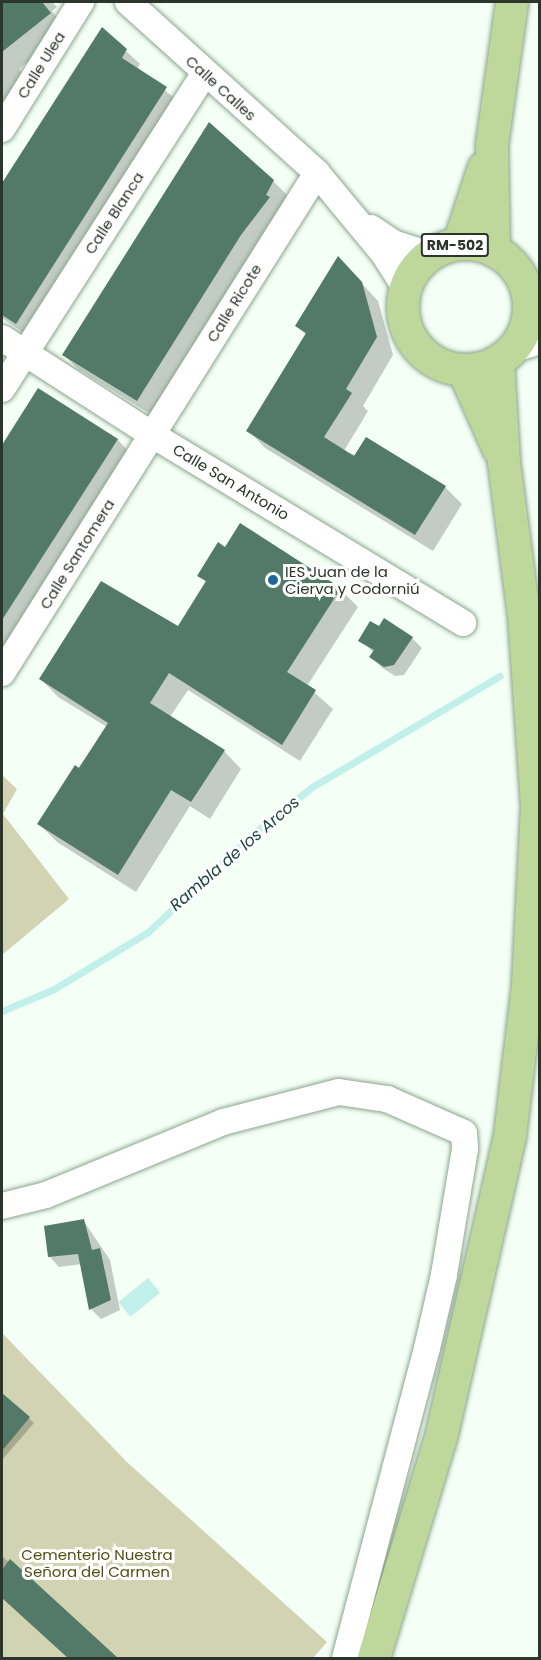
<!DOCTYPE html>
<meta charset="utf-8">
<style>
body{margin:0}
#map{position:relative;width:541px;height:1660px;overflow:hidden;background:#f4fff5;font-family:Poppins,sans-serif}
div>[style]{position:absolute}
.green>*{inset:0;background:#d2d3b2}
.water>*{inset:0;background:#c0f0e9;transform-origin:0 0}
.shadow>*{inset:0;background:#0003}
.stream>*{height:7px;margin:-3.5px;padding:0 3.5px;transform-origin:3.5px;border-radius:3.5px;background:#c0f0e9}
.building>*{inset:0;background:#537969}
.roads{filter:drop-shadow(0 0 2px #8ca58e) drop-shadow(0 0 2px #8ca58e)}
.minor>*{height:26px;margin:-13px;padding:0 13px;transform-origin:13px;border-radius:13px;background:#fff}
.major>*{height:32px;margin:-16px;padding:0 16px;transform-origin:16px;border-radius:16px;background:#bed79b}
.major>.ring{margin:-16px;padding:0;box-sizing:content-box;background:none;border:32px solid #bed79b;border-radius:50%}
.dots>*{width:16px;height:16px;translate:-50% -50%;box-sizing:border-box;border:3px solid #fff;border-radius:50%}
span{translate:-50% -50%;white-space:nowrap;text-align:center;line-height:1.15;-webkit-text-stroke:6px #fff;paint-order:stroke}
.shield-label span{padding:2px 4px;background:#fff;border:2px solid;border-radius:4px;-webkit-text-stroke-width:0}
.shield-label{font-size:14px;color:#2b352c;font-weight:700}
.street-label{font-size:15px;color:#2b352c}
.poi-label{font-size:15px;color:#2b352c}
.left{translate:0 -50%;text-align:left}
.park-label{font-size:15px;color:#504f12}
.water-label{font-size:16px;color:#18433f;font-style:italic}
.frame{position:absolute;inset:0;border:3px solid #2b352c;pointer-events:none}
</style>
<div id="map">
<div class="green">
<i style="clip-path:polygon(2px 775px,17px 789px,3px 814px,69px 899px,2px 955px)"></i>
<i style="clip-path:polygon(2px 1333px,128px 1463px,327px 1642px,313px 1658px,2px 1658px)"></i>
</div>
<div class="water">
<i style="left:148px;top:1278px;width:19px;height:38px;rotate:51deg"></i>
</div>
<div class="shadow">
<i style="clip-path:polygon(2px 2px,52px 2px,57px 7px,52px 11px,67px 31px,19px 69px,31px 84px,2px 110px)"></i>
<i style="clip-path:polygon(102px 29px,140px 64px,137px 69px,180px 102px,30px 337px,2px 318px,2px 190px)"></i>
<i style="clip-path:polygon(273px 181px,287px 195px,280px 210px,152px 415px,78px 369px,64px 355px)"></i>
<i style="clip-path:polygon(355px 276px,378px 301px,393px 355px,363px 406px,368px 411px,344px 451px,445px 487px,462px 504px,433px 551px,265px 448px,248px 430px,306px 335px,297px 326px)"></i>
<i style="clip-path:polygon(38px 390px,118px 440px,134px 457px,2px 666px,2px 449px)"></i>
<i style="clip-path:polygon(225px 549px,340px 589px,358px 607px,307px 686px,333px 709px,300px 761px,188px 690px,170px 717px,224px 751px,241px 769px,210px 819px,190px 806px,136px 892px,57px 842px,39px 824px,107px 727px,58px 697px,41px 679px,178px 628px,207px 583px,199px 575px)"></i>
<i style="clip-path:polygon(379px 628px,412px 638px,422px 648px,404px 675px,395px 676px,381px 667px,371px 657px,374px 653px,360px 640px)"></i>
<i style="clip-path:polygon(83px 1220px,110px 1260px,120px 1310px,101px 1319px,91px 1309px,82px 1264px,59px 1267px,49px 1256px)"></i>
<i style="clip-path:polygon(2px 1394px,34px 1423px,2px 1460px)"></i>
<i style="clip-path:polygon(2px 1556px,116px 1658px,72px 1658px,2px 1594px)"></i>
</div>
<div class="stream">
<i style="left:2px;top:1011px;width:56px;rotate:-22.9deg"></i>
<i style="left:54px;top:989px;width:110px;rotate:-31.2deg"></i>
<i style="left:148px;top:932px;width:146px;rotate:-43.1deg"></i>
<i style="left:255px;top:832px;width:73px;rotate:-38.3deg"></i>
<i style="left:312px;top:787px;width:218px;rotate:-30.6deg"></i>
</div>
<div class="building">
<i style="clip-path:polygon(2px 2px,42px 2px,51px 13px,2px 52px)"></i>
<i style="clip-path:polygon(102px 27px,127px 49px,122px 58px,167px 87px,16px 324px,2px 315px,2px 183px)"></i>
<i style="clip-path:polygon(209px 122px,274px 180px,266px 195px,270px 197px,241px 235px,137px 401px,62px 355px)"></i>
<i style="clip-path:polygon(338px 256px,362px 282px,377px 337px,346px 389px,352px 393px,324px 437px,354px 456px,366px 437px,446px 486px,415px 535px,246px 431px,306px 333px,295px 326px)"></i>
<i style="clip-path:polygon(38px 388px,118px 439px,2px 620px,2px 445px)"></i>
<i style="clip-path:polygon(240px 523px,341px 588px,287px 672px,316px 690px,282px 745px,169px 673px,150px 703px,225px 750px,191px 802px,171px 790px,118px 875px,37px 824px,75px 765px,79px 768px,108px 723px,39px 679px,101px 581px,178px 626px,206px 581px,197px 576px,218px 542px,225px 547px)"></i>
<i style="clip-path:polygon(384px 618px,413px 637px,394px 665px,384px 667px,369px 657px,374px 650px,358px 641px,370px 621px,379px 626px)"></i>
<i style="clip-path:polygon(84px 1219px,92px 1250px,100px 1248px,111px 1300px,89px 1310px,78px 1254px,48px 1257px,44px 1226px)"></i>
<i style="clip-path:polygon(2px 1393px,30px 1417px,2px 1451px)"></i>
<i style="clip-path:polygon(10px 1559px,119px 1659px,69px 1659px,2px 1598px,2px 1570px)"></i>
</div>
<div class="roads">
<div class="minor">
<i style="left:128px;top:2px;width:255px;rotate:42.1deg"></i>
<i style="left:317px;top:173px;width:105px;rotate:50.4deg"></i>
<i style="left:384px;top:254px;width:41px;rotate:57.8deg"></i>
<i style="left:2px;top:129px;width:150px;rotate:-58.1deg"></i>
<i style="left:371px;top:228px;width:27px;rotate:34deg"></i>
<i style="left:393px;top:243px;width:40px;rotate:18deg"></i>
<i style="left:528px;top:298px;width:15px;rotate:37deg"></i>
<i style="left:2px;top:338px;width:177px;rotate:32.8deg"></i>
<i style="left:151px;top:434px;width:365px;rotate:31.2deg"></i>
<i style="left:512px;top:350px;width:29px;rotate:-18deg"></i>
<i style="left:2px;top:389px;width:374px;rotate:-57.3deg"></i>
<i style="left:2px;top:673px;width:591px;rotate:-57.79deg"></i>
<i style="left:2px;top:1206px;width:45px;rotate:-14deg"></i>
<i style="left:46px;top:1195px;width:191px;rotate:-22.4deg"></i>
<i style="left:223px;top:1122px;width:120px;rotate:-14.5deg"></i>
<i style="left:339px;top:1092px;width:49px;rotate:8.3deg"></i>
<i style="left:387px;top:1099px;width:84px;rotate:23.8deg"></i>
<i style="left:464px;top:1133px;width:16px;rotate:86deg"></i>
<i style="left:465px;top:1149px;width:128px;rotate:99.5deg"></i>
<i style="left:444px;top:1275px;width:75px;rotate:103.1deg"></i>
<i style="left:427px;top:1348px;width:321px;rotate:104.8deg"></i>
</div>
<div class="major">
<i style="left:459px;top:244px;width:80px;rotate:-71.8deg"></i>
<i class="ring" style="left:403px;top:244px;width:94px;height:94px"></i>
<i style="left:494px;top:251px;width:106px;rotate:-91.1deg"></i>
<i style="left:492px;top:145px;width:144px;rotate:-82deg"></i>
<i style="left:464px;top:371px;width:86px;rotate:66.1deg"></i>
<i style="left:374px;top:1658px;width:230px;rotate:-73.1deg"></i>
<i style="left:441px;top:1438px;width:255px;rotate:-77.1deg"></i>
<i style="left:498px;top:1189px;width:54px;rotate:-77.2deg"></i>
<i style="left:510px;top:1136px;width:153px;rotate:-83.2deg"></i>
<i style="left:528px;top:984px;width:178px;rotate:-87.1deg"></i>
<i style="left:537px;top:806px;width:190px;rotate:-93.9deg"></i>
<i style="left:524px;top:616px;width:155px;rotate:-97.4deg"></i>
<i style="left:504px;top:462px;width:100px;rotate:-93.4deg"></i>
</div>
</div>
<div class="dots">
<i style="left:273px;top:580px;background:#20669b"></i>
</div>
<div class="shield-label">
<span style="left:455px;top:245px">RM-502</span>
</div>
<div class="street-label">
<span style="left:41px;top:65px;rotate:-58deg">Calle Ulea</span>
<span style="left:221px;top:88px;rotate:42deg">Calle Calles</span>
<span style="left:114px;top:213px;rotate:-57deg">Calle Blanca</span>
<span style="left:234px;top:303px;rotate:-58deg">Calle Ricote</span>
<span style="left:231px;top:482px;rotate:31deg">Calle San Antonio</span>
<span style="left:77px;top:554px;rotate:-58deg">Calle Santomera</span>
</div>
<div class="poi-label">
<span class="left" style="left:285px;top:580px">IES Juan de la<br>Cierva y Codorniú</span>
</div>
<div class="park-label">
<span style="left:97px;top:1563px">Cementerio Nuestra<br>Señora del Carmen</span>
</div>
<div class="water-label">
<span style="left:235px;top:854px;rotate:-41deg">Rambla de los Arcos</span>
</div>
<div class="frame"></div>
</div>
